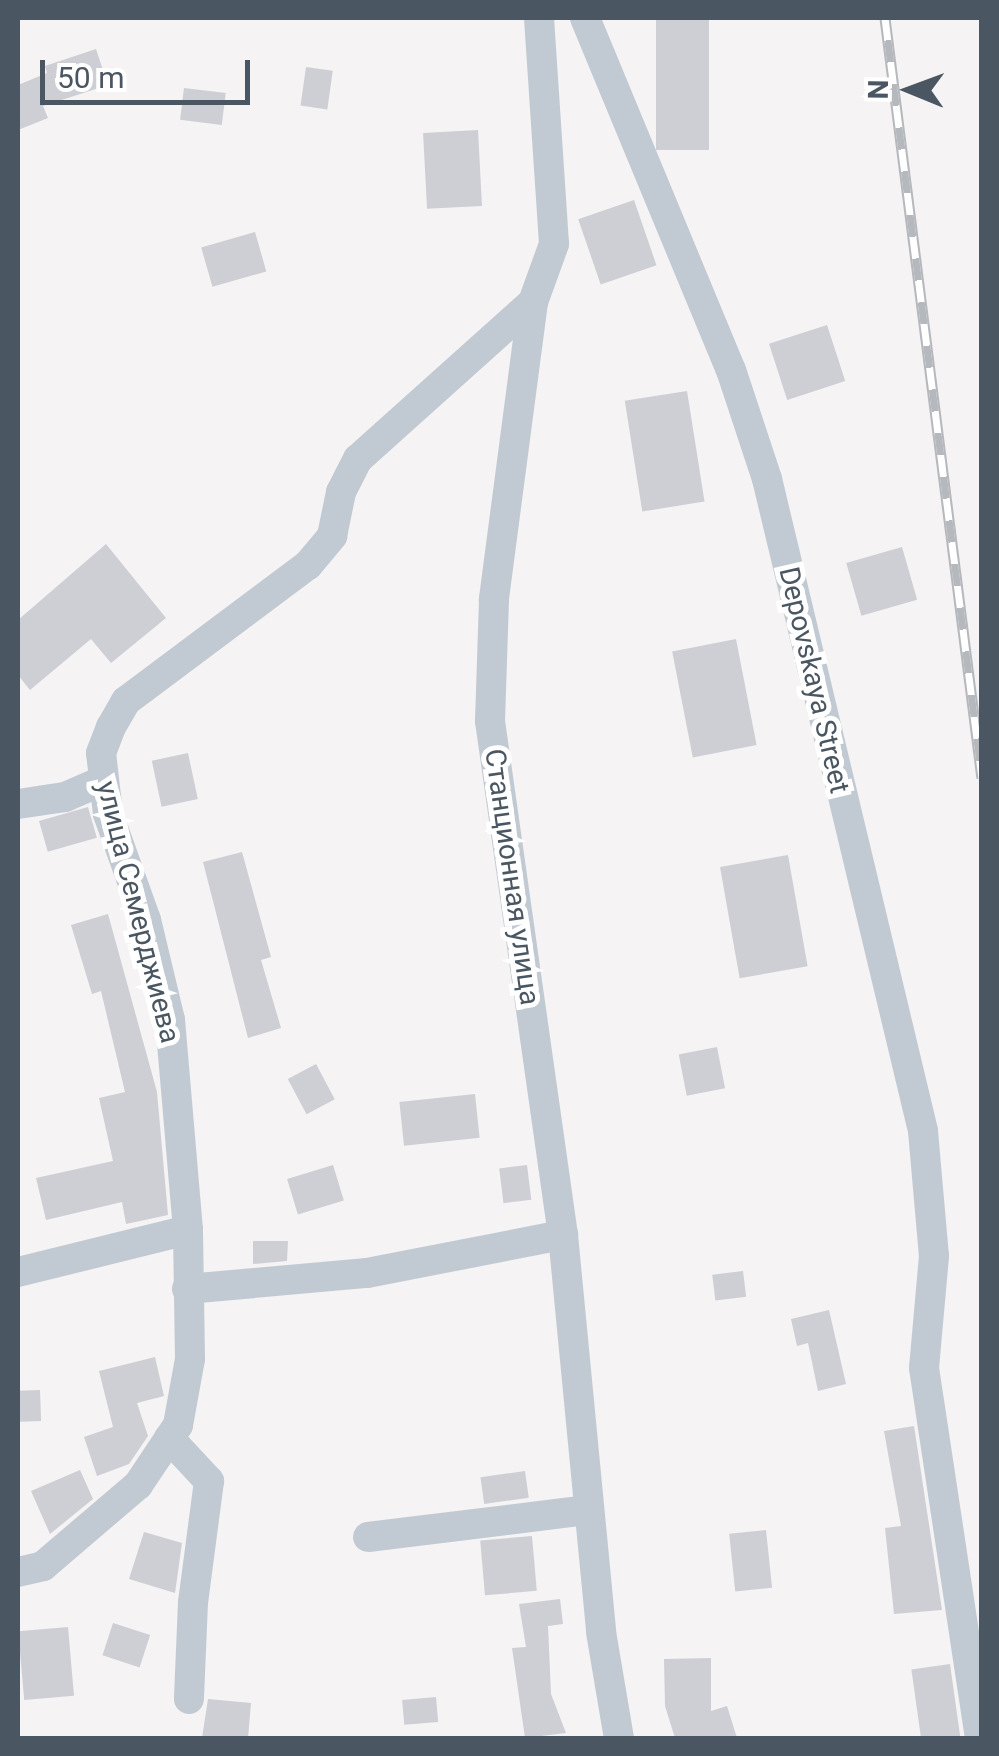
<!DOCTYPE html>
<meta charset="utf-8">
<style>
body{margin:0}
#map{position:relative;width:999px;height:1756px;overflow:hidden;background:#f5f3f3;font-family:Roboto,sans-serif}
div>[style]{position:absolute}
.building>*{inset:0;background:#cdcfd5;transform-origin:0 0}
.minor>*{height:30px;margin:-15px;padding:0 15px;transform-origin:15px;border-radius:15px;background:#c1cad2}
.rail>*{height:11px;margin-top:-5.5px;transform-origin:0;background:repeating-linear-gradient(90deg,#fff 0 22px,#b5b8bd 0 44px);box-sizing:border-box;border-block:2px solid #b5b8bd}
span{translate:-50% -50%;white-space:nowrap;text-align:center;line-height:1.15;-webkit-text-stroke:10px #fff;paint-order:stroke}
.street-label{font-size:28px;color:#4a5661}
.frame{position:absolute;inset:0;border:20px solid #4a5661;pointer-events:none}
.north{position:absolute;left:859px;top:40px;width:100px;height:100px;-webkit-text-stroke:8px #fff;paint-order:stroke;rotate:271deg;font-size:28px;font-weight:700;line-height:40px;text-align:center;color:#4a5661}
.north::after{content:'';display:block;margin:auto;width:35px;height:45px;background:#4a5661;clip-path:polygon(50% 0,100% 100%,50% 72%,0 100%)}
.scale{position:absolute;left:40px;top:60px;width:210px;height:45px;box-sizing:border-box;border:5px solid #4a5661;border-top:0;padding-left:12px;font-size:30px;line-height:35px;white-space:nowrap;color:#4a5661;-webkit-text-stroke:8px #fff;paint-order:stroke}
</style>
<div id="map">
<div class="building">
<i style="left:656px;top:18px;width:53px;height:132px"></i>
<i style="clip-path:polygon(96px 49px,108px 85px,43px 106px,48px 118px,18px 130px,18px 85px,47px 73px,45px 66px)"></i>
<i style="left:306px;top:67px;width:27px;height:39px;rotate:8deg"></i>
<i style="left:184px;top:88px;width:42px;height:32px;rotate:7deg"></i>
<i style="left:478px;top:130px;width:76px;height:55px;rotate:87deg"></i>
<i style="left:634px;top:200px;width:69px;height:59px;rotate:71deg"></i>
<i style="left:255px;top:232px;width:41px;height:56px;rotate:74deg"></i>
<i style="left:827px;top:325px;width:59px;height:61px;rotate:72deg"></i>
<i style="left:687px;top:391px;width:112px;height:63px;rotate:81deg"></i>
<i style="clip-path:polygon(106px 544px,166px 618px,111px 663px,91px 639px,30px 690px,18px 675px,18px 620px)"></i>
<i style="left:902px;top:547px;width:55px;height:58px;rotate:74deg"></i>
<i style="left:736px;top:639px;width:108px;height:65px;rotate:79deg"></i>
<i style="left:188px;top:753px;width:47px;height:37px;rotate:78deg"></i>
<i style="left:88px;top:807px;width:32px;height:51px;rotate:74deg"></i>
<i style="clip-path:polygon(242px 852px,271px 957px,261px 960px,281px 1028px,248px 1038px,203px 862px)"></i>
<i style="left:788px;top:855px;width:113px;height:69px;rotate:80deg"></i>
<i style="clip-path:polygon(108px 914px,157px 1092px,168px 1215px,126px 1224px,122px 1202px,46px 1220px,36px 1178px,113px 1161px,99px 1098px,125px 1092px,101px 991px,92px 994px,71px 925px)"></i>
<i style="left:717px;top:1047px;width:42px;height:39px;rotate:79deg"></i>
<i style="left:316px;top:1064px;width:40px;height:32px;rotate:62deg"></i>
<i style="left:475px;top:1094px;width:44px;height:76px;rotate:84deg"></i>
<i style="left:333px;top:1165px;width:37px;height:48px;rotate:73deg"></i>
<i style="left:527px;top:1165px;width:35px;height:28px;rotate:83deg"></i>
<i style="clip-path:polygon(253px 1241px,288px 1241px,287px 1261px,253px 1264px)"></i>
<i style="left:743px;top:1271px;width:26px;height:31px;rotate:83deg"></i>
<i style="clip-path:polygon(829px 1310px,846px 1384px,818px 1391px,808px 1343px,797px 1346px,791px 1319px)"></i>
<i style="clip-path:polygon(155px 1357px,164px 1396px,137px 1403px,148px 1436px,129px 1464px,97px 1476px,84px 1437px,113px 1427px,99px 1371px)"></i>
<i style="left:40px;top:1390px;width:31px;height:22px;rotate:88deg"></i>
<i style="clip-path:polygon(914px 1426px,942px 1610px,894px 1614px,885px 1528px,901px 1526px,884px 1431px)"></i>
<i style="clip-path:polygon(80px 1470px,93px 1499px,50px 1534px,31px 1491px)"></i>
<i style="left:525px;top:1471px;width:27px;height:45px;rotate:82deg"></i>
<i style="left:766px;top:1530px;width:58px;height:37px;rotate:84deg"></i>
<i style="clip-path:polygon(144px 1532px,182px 1543px,175px 1593px,129px 1579px)"></i>
<i style="left:532px;top:1536px;width:55px;height:52px;rotate:85deg"></i>
<i style="clip-path:polygon(560px 1599px,563px 1624px,548px 1626px,551px 1694px,566px 1733px,525px 1738px,512px 1648px,526px 1647px,519px 1604px)"></i>
<i style="left:113px;top:1623px;width:39px;height:34px;rotate:18deg"></i>
<i style="left:68px;top:1627px;width:69px;height:50px;rotate:85deg"></i>
<i style="clip-path:polygon(711px 1658px,711px 1711px,727px 1706px,737px 1738px,675px 1738px,665px 1706px,664px 1659px)"></i>
<i style="left:950px;top:1664px;width:75px;height:39px;rotate:82deg"></i>
<i style="left:436px;top:1697px;width:25px;height:34px;rotate:85deg"></i>
<i style="clip-path:polygon(208px 1699px,251px 1703px,248px 1738px,202px 1738px)"></i>
</div>
<div class="minor">
<i style="left:539px;top:18px;width:226px;rotate:86.2deg"></i>
<i style="left:554px;top:244px;width:62px;rotate:109.9deg"></i>
<i style="left:533px;top:302px;width:301px;rotate:97.5deg"></i>
<i style="left:494px;top:600px;width:121px;rotate:91.9deg"></i>
<i style="left:490px;top:721px;width:519px;rotate:81.92deg"></i>
<i style="left:563px;top:1235px;width:399px;rotate:84.5deg"></i>
<i style="left:601px;top:1632px;width:108px;rotate:80.4deg"></i>
<i style="left:585px;top:18px;width:381px;rotate:67.5deg"></i>
<i style="left:731px;top:370px;width:115px;rotate:71.7deg"></i>
<i style="left:767px;top:479px;width:670px;rotate:76.54deg"></i>
<i style="left:923px;top:1131px;width:125px;rotate:85deg"></i>
<i style="left:934px;top:1256px;width:112px;rotate:95.1deg"></i>
<i style="left:924px;top:1368px;width:374px;rotate:81.4deg"></i>
<i style="left:18px;top:804px;width:48px;rotate:-8.5deg"></i>
<i style="left:65px;top:797px;width:40px;rotate:-23.4deg"></i>
<i style="left:18px;top:1272px;width:175px;rotate:-13.9deg"></i>
<i style="left:187px;top:1289px;width:181px;rotate:-5.1deg"></i>
<i style="left:367px;top:1273px;width:200px;rotate:-11deg"></i>
<i style="left:169px;top:1438px;width:59px;rotate:47.1deg"></i>
<i style="left:209px;top:1481px;width:122px;rotate:97.5deg"></i>
<i style="left:193px;top:1602px;width:97px;rotate:92.4deg"></i>
<i style="left:368px;top:1537px;width:222px;rotate:-7deg"></i>
<i style="left:18px;top:1572px;width:26px;rotate:-13deg"></i>
<i style="left:43px;top:1566px;width:125px;rotate:-40.5deg"></i>
<i style="left:138px;top:1485px;width:72px;rotate:-56.3deg"></i>
<i style="left:178px;top:1425px;width:67px;rotate:-79.7deg"></i>
<i style="left:190px;top:1359px;width:129px;rotate:-90.9deg"></i>
<i style="left:188px;top:1230px;width:211px;rotate:-94.9deg"></i>
<i style="left:170px;top:1020px;width:103px;rotate:-103.5deg"></i>
<i style="left:146px;top:920px;width:113px;rotate:-109.7deg"></i>
<i style="left:108px;top:814px;width:61px;rotate:-96.5deg"></i>
<i style="left:101px;top:753px;width:28px;rotate:-69deg"></i>
<i style="left:111px;top:727px;width:30px;rotate:-60deg"></i>
<i style="left:126px;top:701px;width:227px;rotate:-36.8deg"></i>
<i style="left:308px;top:565px;width:38px;rotate:-50deg"></i>
<i style="left:332px;top:536px;width:45px;rotate:-78.4deg"></i>
<i style="left:341px;top:492px;width:37px;rotate:-63deg"></i>
<i style="left:358px;top:459px;width:235px;rotate:-41.9deg"></i>
</div>
<div class="rail">
<i style="left:885px;top:18px;width:766px;rotate:82.73deg"></i>
</div>
<div class="street-label">
<span style="left:814px;top:680px;rotate:77deg">Depovskaya Street</span>
<span style="left:512px;top:877px;rotate:82deg">Станционная улица</span>
<span style="left:138px;top:912px;rotate:76deg">улица Семерджиева</span>
</div>
<div class="frame"></div>
<div class="north">N</div>
<div class="scale">50 m</div>
</div>
